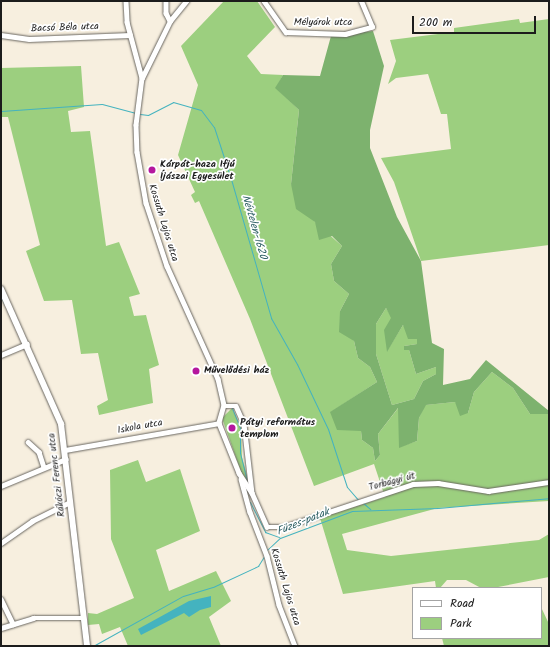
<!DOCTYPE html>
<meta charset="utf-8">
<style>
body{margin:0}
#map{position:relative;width:550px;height:647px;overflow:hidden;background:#f7efdf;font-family:Kalam,sans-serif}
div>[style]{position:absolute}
.green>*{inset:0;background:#9ccf7f}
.forest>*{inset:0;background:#7db26e}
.water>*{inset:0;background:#44b3bf}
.stream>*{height:1px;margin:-0.5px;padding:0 0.5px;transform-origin:0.5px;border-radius:0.5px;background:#44b3bf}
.roads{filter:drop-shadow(0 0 1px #696660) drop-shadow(0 0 1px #696660)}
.minor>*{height:4.5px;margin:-2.25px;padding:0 2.25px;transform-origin:2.25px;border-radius:2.25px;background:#fff}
.secondary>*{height:6px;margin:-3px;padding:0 3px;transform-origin:3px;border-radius:3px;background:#fff}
.dots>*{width:11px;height:11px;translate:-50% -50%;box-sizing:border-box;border:2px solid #fff;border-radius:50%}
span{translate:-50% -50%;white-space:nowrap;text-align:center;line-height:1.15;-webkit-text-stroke:3.5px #fff;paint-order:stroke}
.street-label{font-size:10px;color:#1c1c1c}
.poi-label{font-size:10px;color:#1c1c1c;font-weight:700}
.left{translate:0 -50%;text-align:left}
.water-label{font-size:11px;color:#2e6065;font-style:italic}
.frame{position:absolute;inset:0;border:2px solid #1c1c1c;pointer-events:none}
.legend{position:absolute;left:412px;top:587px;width:130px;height:52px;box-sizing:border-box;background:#fff;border:1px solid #a4a4a4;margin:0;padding:5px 7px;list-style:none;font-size:12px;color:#1c1c1c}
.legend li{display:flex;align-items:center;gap:8px;height:20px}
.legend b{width:20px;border:1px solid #a4a4a4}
.scale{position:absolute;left:412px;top:16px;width:124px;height:18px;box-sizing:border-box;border:2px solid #1c1c1c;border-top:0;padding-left:5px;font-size:12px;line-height:14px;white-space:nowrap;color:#1c1c1c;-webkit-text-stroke:3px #fff;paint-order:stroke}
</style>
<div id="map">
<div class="green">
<i style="clip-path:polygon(224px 1px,257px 1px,275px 27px,247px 56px,261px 74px,283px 75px,276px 88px,299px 110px,291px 184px,315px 222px,342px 246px,331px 264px,334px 281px,349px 294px,340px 311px,354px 341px,358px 358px,370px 367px,377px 382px,331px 412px,361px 431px,362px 440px,373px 448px,375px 461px,380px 455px,378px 434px,399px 407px,399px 447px,417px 441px,419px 418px,425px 405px,455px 402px,468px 413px,474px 392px,492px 372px,513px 388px,530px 414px,549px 414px,549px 501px,438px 508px,342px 534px,347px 550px,391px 556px,539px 540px,549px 534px,549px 577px,493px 588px,481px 588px,466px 580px,447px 580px,440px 588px,436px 588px,435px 581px,343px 594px,320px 518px,385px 497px,374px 464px,314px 486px,250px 319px,199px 201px,195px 203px,191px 195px,195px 192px,178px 155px,198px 85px,181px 46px)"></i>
<i style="clip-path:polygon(519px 19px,520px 23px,549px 19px,549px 245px,421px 261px,394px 182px,381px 158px,451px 149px,447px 114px,441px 114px,428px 74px,396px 78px,388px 84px,396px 61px,390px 40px,454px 32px,454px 28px)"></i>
<i style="clip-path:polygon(81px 66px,84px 107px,68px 111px,71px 132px,90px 131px,106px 246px,119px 242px,140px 294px,129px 297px,134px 316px,146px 315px,159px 365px,149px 369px,153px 403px,99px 415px,97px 406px,108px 400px,98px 353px,81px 354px,72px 300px,44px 301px,26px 251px,40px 245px,8px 117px,1px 117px,1px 68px)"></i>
<i style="clip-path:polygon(386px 308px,392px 318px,387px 351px,403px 325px,417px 339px,417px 344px,404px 346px,409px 350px,416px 374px,436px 367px,436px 374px,423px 381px,414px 399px,392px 405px,376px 354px,376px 324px)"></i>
<i style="clip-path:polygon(232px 408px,241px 427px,242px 457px,248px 479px,246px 486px,223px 421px,223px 417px)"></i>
<i style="clip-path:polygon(138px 460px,146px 482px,180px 469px,200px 531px,156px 550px,169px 591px,216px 571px,231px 601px,209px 617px,221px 646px,128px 646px,120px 627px,102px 634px,99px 624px,88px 625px,88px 613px,97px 614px,134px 598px,111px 539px,110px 470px)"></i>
<i style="clip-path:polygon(541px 607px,549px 624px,549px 646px,444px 646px,442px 638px,541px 638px)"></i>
</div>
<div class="forest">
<i style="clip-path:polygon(evenodd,373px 31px,384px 66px,370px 130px,370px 148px,397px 217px,421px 261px,432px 343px,444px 349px,443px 385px,470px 379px,486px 360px,549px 411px,549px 414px,530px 414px,513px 388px,492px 372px,474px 392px,468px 413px,460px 416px,455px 402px,426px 405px,419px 418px,417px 441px,399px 448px,398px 408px,378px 434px,380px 455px,375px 461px,373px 448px,362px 440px,361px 431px,337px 430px,330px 412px,377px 382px,370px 367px,358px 358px,354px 341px,339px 332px,340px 311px,349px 294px,334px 281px,331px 264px,342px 246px,332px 236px,319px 240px,315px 222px,296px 209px,291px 184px,299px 110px,275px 88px,283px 75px,320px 76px,331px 36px,373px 31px,386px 308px,391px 318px,384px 330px,387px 352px,403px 325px,408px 339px,417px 339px,417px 344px,404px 346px,404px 350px,409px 350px,416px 374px,436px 367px,436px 374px,423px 381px,414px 399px,392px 405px,376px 354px,376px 324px,386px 308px)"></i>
</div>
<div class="water">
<i style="clip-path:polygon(211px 596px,211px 607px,200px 610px,189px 617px,184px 613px,141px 635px,138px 629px,189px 601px)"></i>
</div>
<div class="stream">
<i style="left:1px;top:111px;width:101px;rotate:-4deg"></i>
<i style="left:102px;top:104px;width:34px;rotate:15deg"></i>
<i style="left:140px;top:114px;width:8px;rotate:7deg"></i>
<i style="left:148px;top:115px;width:28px;rotate:-27deg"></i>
<i style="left:173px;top:102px;width:29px;rotate:16deg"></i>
<i style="left:201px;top:110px;width:21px;rotate:53deg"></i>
<i style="left:214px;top:127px;width:55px;rotate:71.9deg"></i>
<i style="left:231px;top:179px;width:145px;rotate:73.9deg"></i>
<i style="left:271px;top:318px;width:53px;rotate:60.5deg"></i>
<i style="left:297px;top:364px;width:72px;rotate:64.5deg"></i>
<i style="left:328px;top:429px;width:61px;rotate:71.9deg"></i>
<i style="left:347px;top:487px;width:18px;rotate:49deg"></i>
<i style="left:1px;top:297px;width:7px;rotate:63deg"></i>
<i style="left:232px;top:408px;width:22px;rotate:68deg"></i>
<i style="left:240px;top:428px;width:25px;rotate:90deg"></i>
<i style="left:240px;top:453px;width:29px;rotate:76deg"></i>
<i style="left:250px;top:502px;width:34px;rotate:63deg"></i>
<i style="left:265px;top:532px;width:15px;rotate:20deg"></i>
<i style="left:362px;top:502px;width:11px;rotate:41deg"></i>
<i style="left:267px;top:550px;width:18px;rotate:-43deg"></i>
<i style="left:280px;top:538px;width:77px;rotate:-20.6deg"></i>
<i style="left:352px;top:511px;width:86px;rotate:-2deg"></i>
<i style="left:438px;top:508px;width:111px;rotate:-5.1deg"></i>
<i style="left:93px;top:646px;width:103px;rotate:-29.1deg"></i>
<i style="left:183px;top:596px;width:31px;rotate:-17deg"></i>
<i style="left:213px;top:587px;width:50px;rotate:-25deg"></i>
<i style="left:258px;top:566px;width:13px;rotate:-58deg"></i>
</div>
<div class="roads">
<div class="minor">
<i style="left:126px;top:1px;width:21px;rotate:87deg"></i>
<i style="left:127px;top:22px;width:58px;rotate:75deg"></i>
<i style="left:142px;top:78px;width:47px;rotate:97.3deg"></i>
<i style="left:136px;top:125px;width:27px;rotate:88deg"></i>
<i style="left:137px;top:152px;width:52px;rotate:80deg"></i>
<i style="left:146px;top:203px;width:66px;rotate:71.6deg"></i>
<i style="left:167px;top:266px;width:124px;rotate:65.7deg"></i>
<i style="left:218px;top:379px;width:27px;rotate:77deg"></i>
<i style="left:224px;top:405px;width:19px;rotate:106deg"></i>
<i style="left:219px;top:423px;width:54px;rotate:68.2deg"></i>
<i style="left:239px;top:473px;width:24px;rotate:57deg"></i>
<i style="left:252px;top:493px;width:37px;rotate:66deg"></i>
<i style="left:166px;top:1px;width:12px;rotate:90deg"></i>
<i style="left:166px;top:13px;width:9px;rotate:63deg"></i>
<i style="left:264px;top:1px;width:38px;rotate:55deg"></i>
<i style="left:286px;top:32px;width:59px;rotate:1.9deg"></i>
<i style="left:345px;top:34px;width:28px;rotate:-15deg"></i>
<i style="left:372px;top:27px;width:28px;rotate:-113deg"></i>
<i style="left:1px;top:35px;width:28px;rotate:8deg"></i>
<i style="left:29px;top:39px;width:101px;rotate:-2.3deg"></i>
<i style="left:142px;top:78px;width:64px;rotate:-63.8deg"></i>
<i style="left:170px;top:21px;width:26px;rotate:-51deg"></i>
<i style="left:1px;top:355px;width:28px;rotate:-23deg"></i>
<i style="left:224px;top:406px;width:12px"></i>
<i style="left:236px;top:406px;width:20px;rotate:66deg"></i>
<i style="left:244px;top:424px;width:69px;rotate:83.4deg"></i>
<i style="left:28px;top:442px;width:15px;rotate:42deg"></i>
<i style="left:39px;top:452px;width:16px;rotate:72deg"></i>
<i style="left:65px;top:450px;width:156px;rotate:-9.9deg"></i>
<i style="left:241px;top:479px;width:34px;rotate:75deg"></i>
<i style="left:250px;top:512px;width:47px;rotate:68.9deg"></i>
<i style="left:267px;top:556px;width:50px;rotate:76.2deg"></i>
<i style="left:279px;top:605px;width:44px;rotate:68.7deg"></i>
<i style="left:1px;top:486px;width:70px;rotate:-22.6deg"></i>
<i style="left:267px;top:527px;width:17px"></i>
<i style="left:284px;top:527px;width:136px;rotate:-18.4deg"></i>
<i style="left:413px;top:484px;width:25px;rotate:-2deg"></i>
<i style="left:438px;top:483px;width:51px;rotate:9.1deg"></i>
<i style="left:488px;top:491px;width:62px;rotate:-8.4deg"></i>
<i style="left:1px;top:543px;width:38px;rotate:-35deg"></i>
<i style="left:32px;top:521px;width:42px;rotate:-26.6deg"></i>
<i style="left:1px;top:599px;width:28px;rotate:64deg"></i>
<i style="left:1px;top:628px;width:34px;rotate:-17deg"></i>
<i style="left:33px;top:618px;width:51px"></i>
</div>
<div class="secondary">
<i style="left:1px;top:289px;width:148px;rotate:66deg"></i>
<i style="left:61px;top:424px;width:224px;rotate:83.3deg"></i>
</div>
</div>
<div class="dots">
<i style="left:152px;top:170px;background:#b5179e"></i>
<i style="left:196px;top:371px;background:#b5179e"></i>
<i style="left:232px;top:428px;background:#b5179e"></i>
</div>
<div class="street-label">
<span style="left:323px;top:23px">Mélyárok utca</span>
<span style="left:65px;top:28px;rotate:-2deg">Bacsó Béla utca</span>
<span style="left:163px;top:223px;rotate:73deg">Kossuth Lajos utca</span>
<span style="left:140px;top:427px;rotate:-10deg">Iskola utca</span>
<span style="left:57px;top:475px;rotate:-97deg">Rákóczi Ferenc utca</span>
<span style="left:392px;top:482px;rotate:-15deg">Torbágyi út</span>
<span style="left:285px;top:587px;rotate:73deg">Kossuth Lajos utca</span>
</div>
<div class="poi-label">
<span class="left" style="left:160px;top:170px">Kárpát-haza Ifjú<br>Íjászai Egyesület</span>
<span class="left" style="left:204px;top:371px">Művelődési ház</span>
<span class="left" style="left:240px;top:428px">Pátyi református<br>templom</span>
</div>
<div class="water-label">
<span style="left:254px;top:227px;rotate:74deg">Névtelen-1620</span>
<span style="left:303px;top:522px;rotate:-22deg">Füzes-patak</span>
</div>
<div class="frame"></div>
<ul class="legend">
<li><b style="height:5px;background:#fff"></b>Road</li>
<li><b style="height:11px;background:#9ccf7f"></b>Park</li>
</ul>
<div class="scale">200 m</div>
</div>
